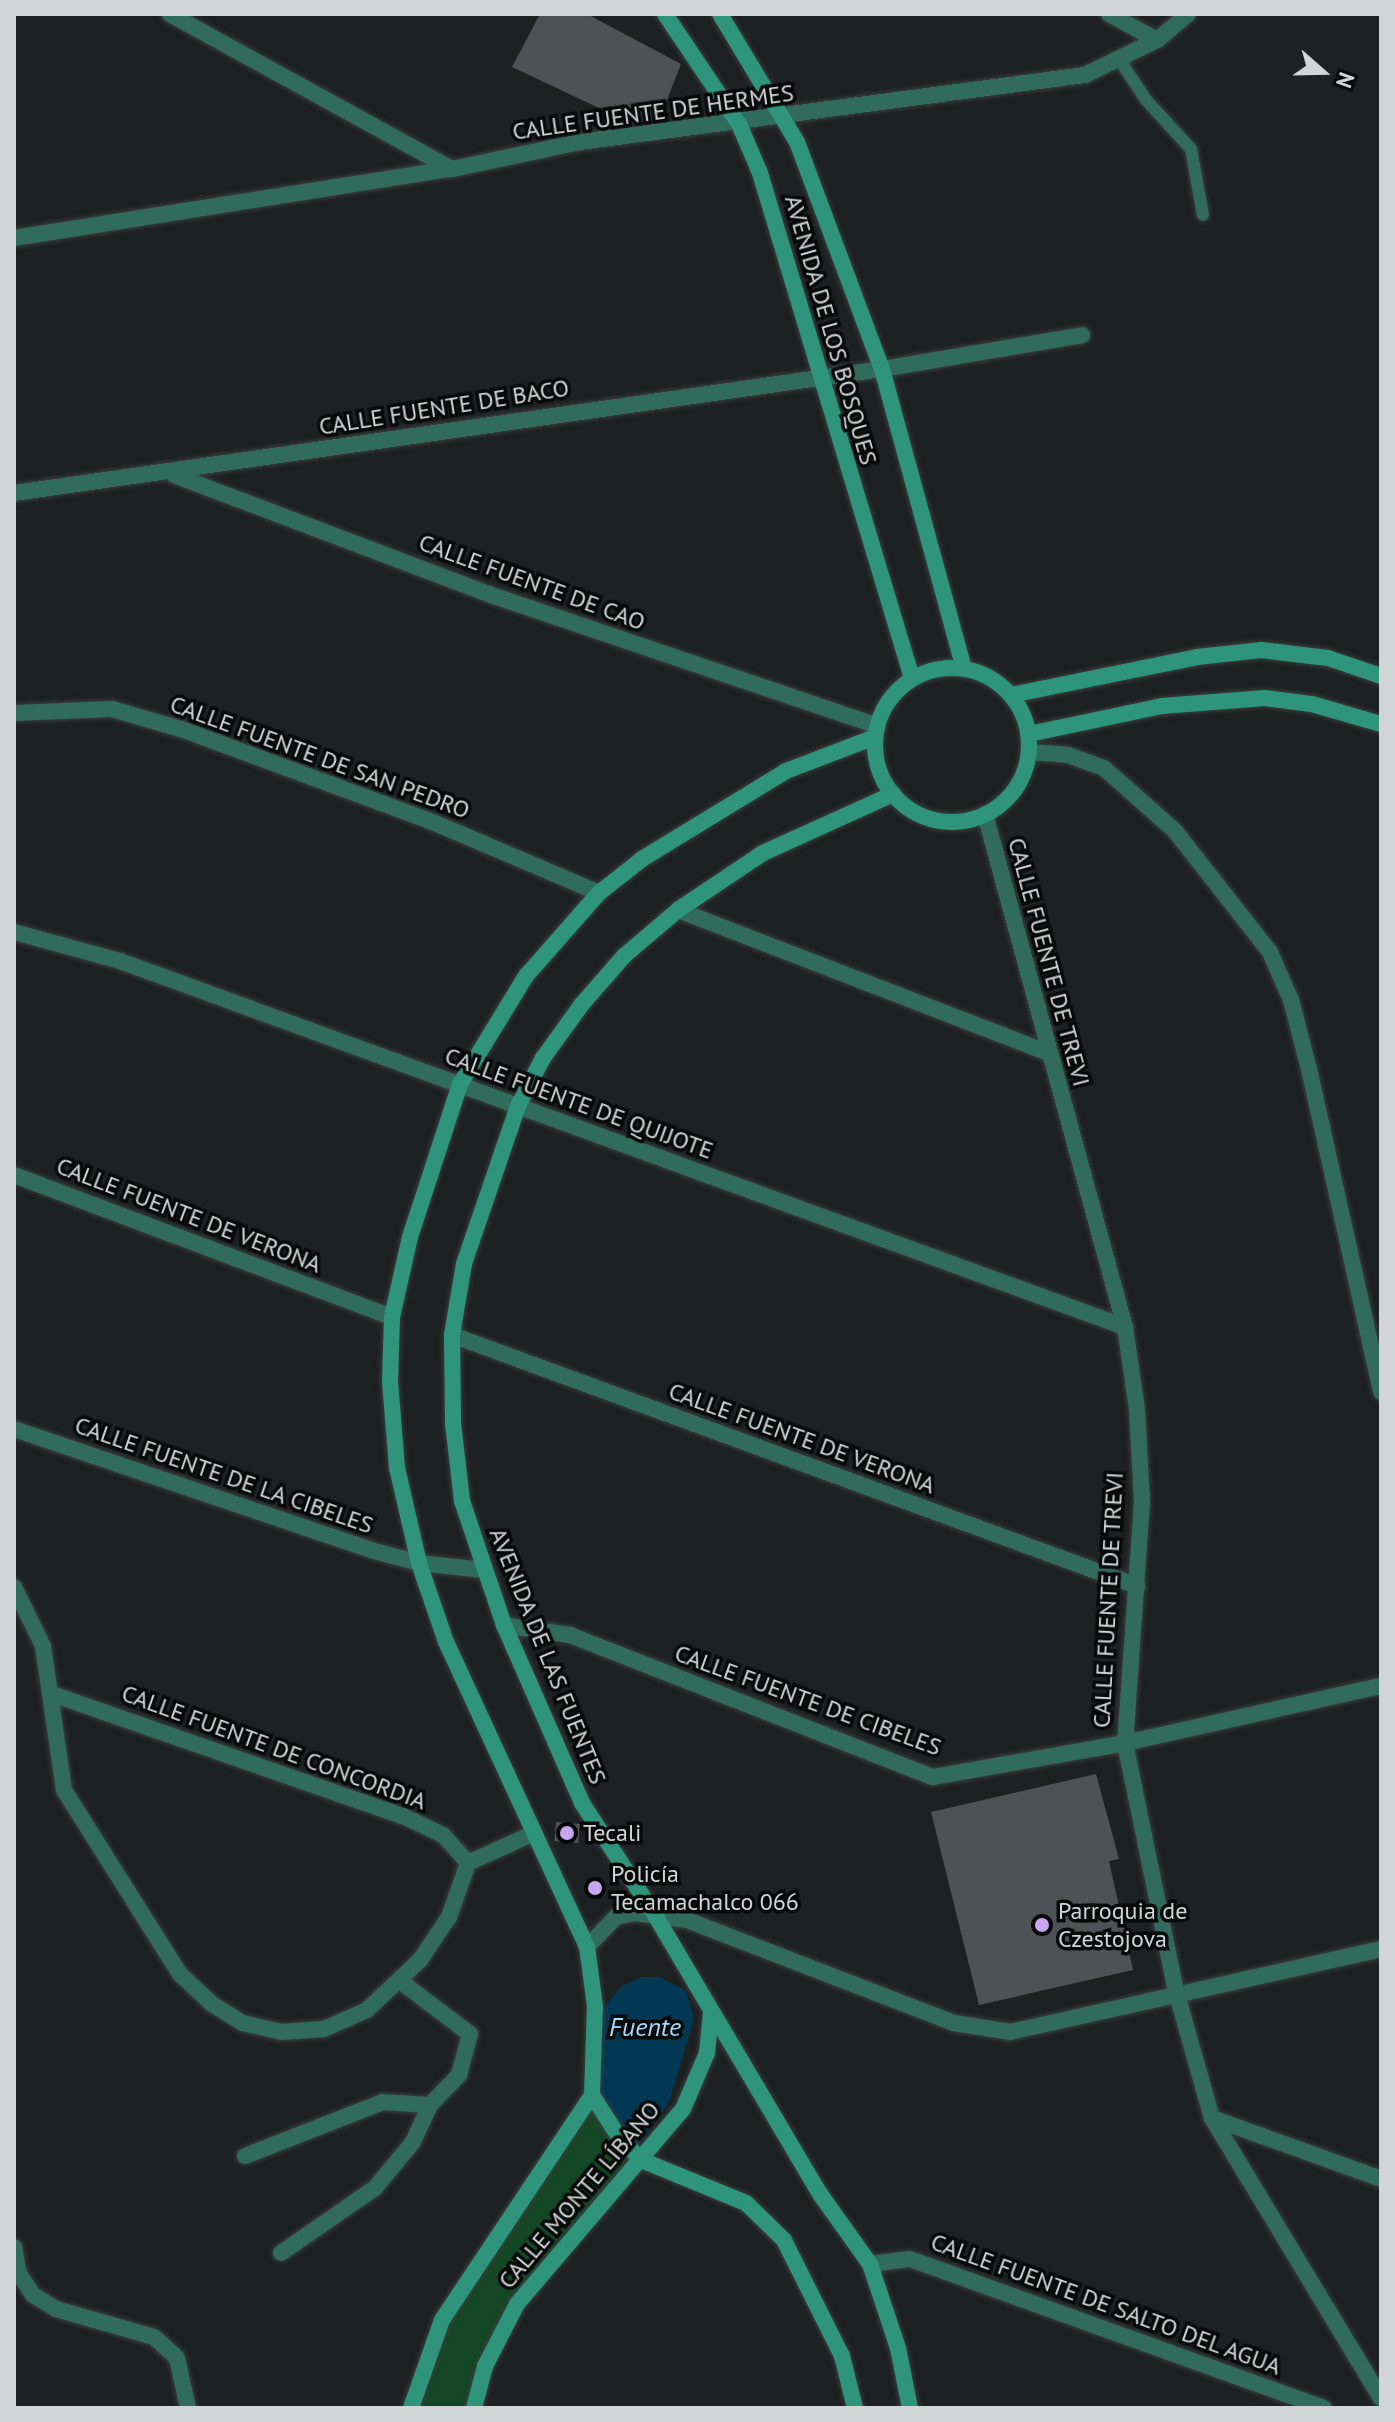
<!DOCTYPE html>
<meta charset="utf-8">
<style>
body{margin:0}
#map{position:relative;width:1395px;height:2422px;overflow:hidden;background:#1d2121;font-family:"PT Sans",sans-serif}
div>[style]{position:absolute}
.green>*{inset:0;background:#144725}
.water>*{inset:0;background:#023854}
.building>*{inset:0;background:#4e5254;transform-origin:0 0}
.roads{filter:drop-shadow(0 0 2px #3a3e3e) drop-shadow(0 0 2px #3a3e3e)}
.service>*{height:12px;margin:-6px;padding:0 6px;transform-origin:6px;border-radius:6px;background:#316b5b}
.minor>*{height:16px;margin:-8px;padding:0 8px;transform-origin:8px;border-radius:8px;background:#316b5b}
.secondary>*{height:16px;margin:-8px;padding:0 8px;transform-origin:8px;border-radius:8px;background:#2e957c}
.secondary>.ring{margin:-8px;padding:0;box-sizing:content-box;background:none;border:16px solid #2e957c;border-radius:50%}
.dots>*{width:22px;height:22px;translate:-50% -50%;box-sizing:border-box;border:4px solid #080a0a;border-radius:50%}
span{translate:-50% -50%;white-space:nowrap;text-align:center;line-height:1.15;-webkit-text-stroke:7px #080a0a;paint-order:stroke}
.street-label{font-size:24px;color:#d2d5d5}
.poi-label{font-size:24px;color:#d2d5d5}
.left{translate:0 -50%;text-align:left}
.water-label{font-size:26px;color:#a7dafc;font-style:italic}
.frame{position:absolute;inset:0;border:16px solid #d2d5d5;pointer-events:none}
.north{position:absolute;left:1283px;top:32px;width:80px;height:80px;-webkit-text-stroke:6px #080a0a;paint-order:stroke;rotate:110deg;font-size:22px;font-weight:700;line-height:32px;text-align:center;color:#d2d5d5}
.north::after{content:'';display:block;margin:auto;width:28px;height:36px;background:#d2d5d5;clip-path:polygon(50% 0,100% 100%,50% 72%,0 100%)}
</style>
<div id="map">
<div class="green">
<i style="clip-path:polygon(589px 2100px,630px 2157px,515px 2301px,471px 2408px,418px 2408px,450px 2320px)"></i>
</div>
<div class="water">
<i style="clip-path:polygon(642px 1977px,660px 1977px,686px 1991px,694px 2018px,669px 2103px,634px 2151px,593px 2091px,601px 2060px,598px 2016px,620px 1987px)"></i>
</div>
<div class="building">
<i style="clip-path:polygon(540px 14px,587px 14px,681px 64px,659px 120px,633px 124px,512px 67px)"></i>
<i style="clip-path:polygon(1096px 1774px,1119px 1859px,1109px 1861px,1133px 1970px,979px 2005px,931px 1812px)"></i>
<i style="left:556px;top:1822px;width:24px;height:19px;rotate:5deg"></i>
</div>
<div class="roads">
<div class="service">
<i style="left:1119px;top:59px;width:50px;rotate:56.3deg"></i>
<i style="left:1147px;top:101px;width:65px;rotate:47.5deg"></i>
<i style="left:1191px;top:149px;width:67px;rotate:79.7deg"></i>
</div>
<div class="minor">
<i style="left:170px;top:14px;width:322px;rotate:28.8deg"></i>
<i style="left:1109px;top:14px;width:55px;rotate:28.4deg"></i>
<i style="left:14px;top:238px;width:443px;rotate:-9deg"></i>
<i style="left:452px;top:169px;width:131px;rotate:-11.9deg"></i>
<i style="left:580px;top:142px;width:509px;rotate:-7.56deg"></i>
<i style="left:1085px;top:75px;width:80px;rotate:-25.9deg"></i>
<i style="left:1157px;top:40px;width:40px;rotate:-40deg"></i>
<i style="left:174px;top:475px;width:339px;rotate:20.7deg"></i>
<i style="left:491px;top:595px;width:408px;rotate:18.7deg"></i>
<i style="left:14px;top:493px;width:877px;rotate:-8.13deg"></i>
<i style="left:882px;top:369px;width:203px;rotate:-9.6deg"></i>
<i style="left:14px;top:713px;width:98px;rotate:-2.3deg"></i>
<i style="left:112px;top:709px;width:75px;rotate:16.3deg"></i>
<i style="left:184px;top:730px;width:268px;rotate:20.3deg"></i>
<i style="left:435px;top:823px;width:178px;rotate:23.1deg"></i>
<i style="left:1029px;top:752px;width:39px;rotate:4deg"></i>
<i style="left:1068px;top:755px;width:38px;rotate:20deg"></i>
<i style="left:1104px;top:768px;width:95px;rotate:41.6deg"></i>
<i style="left:1175px;top:831px;width:154px;rotate:51.9deg"></i>
<i style="left:1270px;top:952px;width:52px;rotate:66.4deg"></i>
<i style="left:1291px;top:1000px;width:71px;rotate:75.4deg"></i>
<i style="left:1309px;top:1069px;width:331px;rotate:77.4deg"></i>
<i style="left:985px;top:814px;width:532px;rotate:74.74deg"></i>
<i style="left:1125px;top:1327px;width:83px;rotate:81.7deg"></i>
<i style="left:1137px;top:1409px;width:93px;rotate:86.9deg"></i>
<i style="left:1142px;top:1502px;width:242px;rotate:94deg"></i>
<i style="left:1125px;top:1743px;width:253px;rotate:78.4deg"></i>
<i style="left:1176px;top:1991px;width:132px;rotate:74.2deg"></i>
<i style="left:1212px;top:2118px;width:327px;rotate:58.9deg"></i>
<i style="left:678px;top:910px;width:397px;rotate:21.1deg"></i>
<i style="left:14px;top:932px;width:110px;rotate:15.3deg"></i>
<i style="left:120px;top:961px;width:1070px;rotate:20.01deg"></i>
<i style="left:14px;top:1175px;width:404px;rotate:20.6deg"></i>
<i style="left:452px;top:1335px;width:730px;rotate:20.12deg"></i>
<i style="left:14px;top:1429px;width:380px;rotate:18.7deg"></i>
<i style="left:374px;top:1551px;width:47px;rotate:14.9deg"></i>
<i style="left:419px;top:1563px;width:64px;rotate:6.2deg"></i>
<i style="left:14px;top:1587px;width:66px;rotate:63.8deg"></i>
<i style="left:43px;top:1646px;width:146px;rotate:81.7deg"></i>
<i style="left:64px;top:1790px;width:218px;rotate:57.8deg"></i>
<i style="left:180px;top:1974px;width:44px;rotate:43.2deg"></i>
<i style="left:212px;top:2004px;width:36px;rotate:32deg"></i>
<i style="left:243px;top:2023px;width:39px;rotate:13deg"></i>
<i style="left:281px;top:2032px;width:43px;rotate:-4deg"></i>
<i style="left:324px;top:2029px;width:47px;rotate:-23.8deg"></i>
<i style="left:367px;top:2010px;width:73px;rotate:-43.3deg"></i>
<i style="left:420px;top:1960px;width:52px;rotate:-56deg"></i>
<i style="left:449px;top:1917px;width:57px;rotate:-70.6deg"></i>
<i style="left:468px;top:1863px;width:70px;rotate:-24.4deg"></i>
<i style="left:504px;top:1625px;width:67px;rotate:8.6deg"></i>
<i style="left:570px;top:1635px;width:390px;rotate:21.4deg"></i>
<i style="left:933px;top:1777px;width:195px;rotate:-10deg"></i>
<i style="left:1125px;top:1743px;width:262px;rotate:-12.6deg"></i>
<i style="left:52px;top:1694px;width:372px;rotate:19.2deg"></i>
<i style="left:403px;top:1816px;width:44px;rotate:25.4deg"></i>
<i style="left:443px;top:1835px;width:38px;rotate:48deg"></i>
<i style="left:587px;top:1947px;width:42px;rotate:-46deg"></i>
<i style="left:616px;top:1917px;width:19px;rotate:-12deg"></i>
<i style="left:635px;top:1913px;width:52px;rotate:7.7deg"></i>
<i style="left:687px;top:1920px;width:286px;rotate:21.1deg"></i>
<i style="left:954px;top:2023px;width:57px;rotate:9.1deg"></i>
<i style="left:1010px;top:2032px;width:380px;rotate:-12.6deg"></i>
<i style="left:1212px;top:2118px;width:180px;rotate:19.8deg"></i>
<i style="left:245px;top:2156px;width:148px;rotate:-21.4deg"></i>
<i style="left:383px;top:2102px;width:47px;rotate:3.7deg"></i>
<i style="left:14px;top:2247px;width:27px;rotate:80deg"></i>
<i style="left:19px;top:2274px;width:25px;rotate:56deg"></i>
<i style="left:33px;top:2295px;width:27px;rotate:31deg"></i>
<i style="left:56px;top:2309px;width:102px;rotate:15.9deg"></i>
<i style="left:154px;top:2337px;width:31px;rotate:42deg"></i>
<i style="left:177px;top:2358px;width:51px;rotate:77.6deg"></i>
<i style="left:281px;top:2253px;width:114px;rotate:-34.7deg"></i>
<i style="left:375px;top:2188px;width:60px;rotate:-50.4deg"></i>
<i style="left:413px;top:2142px;width:41px;rotate:-65.3deg"></i>
<i style="left:430px;top:2105px;width:42px;rotate:-46deg"></i>
<i style="left:459px;top:2075px;width:42px;rotate:-75deg"></i>
<i style="left:470px;top:2034px;width:88px;rotate:-142.9deg"></i>
<i style="left:870px;top:2264px;width:40px;rotate:-7.1deg"></i>
<i style="left:910px;top:2259px;width:440px;rotate:19.8deg"></i>
</div>
<div class="secondary">
<i style="left:665px;top:14px;width:133px;rotate:56.1deg"></i>
<i style="left:739px;top:124px;width:53px;rotate:66.8deg"></i>
<i style="left:760px;top:173px;width:527px;rotate:73.25deg"></i>
<i style="left:720px;top:14px;width:149px;rotate:59deg"></i>
<i style="left:797px;top:142px;width:242px;rotate:69.5deg"></i>
<i style="left:882px;top:369px;width:310px;rotate:74.7deg"></i>
<i class="ring" style="left:875px;top:668px;width:138px;height:138px"></i>
<i style="left:1011px;top:695px;width:190px;rotate:-11.5deg"></i>
<i style="left:1197px;top:657px;width:64px;rotate:-6.2deg"></i>
<i style="left:1261px;top:650px;width:67px;rotate:6.8deg"></i>
<i style="left:1328px;top:658px;width:56px;rotate:18.8deg"></i>
<i style="left:1029px;top:734px;width:136px;rotate:-11.9deg"></i>
<i style="left:1162px;top:706px;width:103px;rotate:-4.4deg"></i>
<i style="left:1265px;top:698px;width:47px;rotate:7.3deg"></i>
<i style="left:1312px;top:704px;width:72px;rotate:16.2deg"></i>
<i style="left:893px;top:794px;width:143px;rotate:155.6deg"></i>
<i style="left:763px;top:853px;width:102px;rotate:146.2deg"></i>
<i style="left:678px;top:910px;width:71px;rotate:139.6deg"></i>
<i style="left:624px;top:956px;width:64px;rotate:131.2deg"></i>
<i style="left:582px;top:1004px;width:67px;rotate:125.8deg"></i>
<i style="left:543px;top:1058px;width:54px;rotate:117.5deg"></i>
<i style="left:518px;top:1106px;width:167px;rotate:108.9deg"></i>
<i style="left:464px;top:1264px;width:72px;rotate:99.6deg"></i>
<i style="left:452px;top:1335px;width:88px;rotate:89.3deg"></i>
<i style="left:453px;top:1423px;width:79px;rotate:83.4deg"></i>
<i style="left:462px;top:1501px;width:131px;rotate:71.3deg"></i>
<i style="left:504px;top:1625px;width:194px;rotate:66.3deg"></i>
<i style="left:582px;top:1803px;width:134px;rotate:56.9deg"></i>
<i style="left:655px;top:1915px;width:324px;rotate:59.4deg"></i>
<i style="left:820px;top:2194px;width:86px;rotate:54.5deg"></i>
<i style="left:870px;top:2264px;width:89px;rotate:71.6deg"></i>
<i style="left:898px;top:2348px;width:61px;rotate:78.7deg"></i>
<i style="left:411px;top:2408px;width:93px;rotate:-70.6deg"></i>
<i style="left:442px;top:2320px;width:270px;rotate:-56.3deg"></i>
<i style="left:474px;top:2408px;width:43px;rotate:-75.3deg"></i>
<i style="left:485px;top:2366px;width:70px;rotate:-62.7deg"></i>
<i style="left:517px;top:2304px;width:256px;rotate:-49.6deg"></i>
<i style="left:683px;top:2109px;width:61px;rotate:-66.8deg"></i>
<i style="left:707px;top:2053px;width:41px;rotate:-84.4deg"></i>
<i style="left:855px;top:2408px;width:54px;rotate:-104deg"></i>
<i style="left:842px;top:2356px;width:130px;rotate:-116.6deg"></i>
<i style="left:784px;top:2240px;width:53px;rotate:-135.8deg"></i>
<i style="left:746px;top:2203px;width:113px;rotate:-157.7deg"></i>
<i style="left:641px;top:2160px;width:35px;rotate:-133deg"></i>
<i style="left:617px;top:2134px;width:46px;rotate:-122.7deg"></i>
<i style="left:592px;top:2095px;width:89px;rotate:-88.1deg"></i>
<i style="left:595px;top:2006px;width:60px;rotate:-97.7deg"></i>
<i style="left:587px;top:1947px;width:336px;rotate:-114.8deg"></i>
<i style="left:446px;top:1642px;width:83px;rotate:-108.9deg"></i>
<i style="left:419px;top:1563px;width:98px;rotate:-103deg"></i>
<i style="left:397px;top:1468px;width:87px;rotate:-94.6deg"></i>
<i style="left:390px;top:1381px;width:64px;rotate:-88.2deg"></i>
<i style="left:392px;top:1317px;width:82px;rotate:-77.3deg"></i>
<i style="left:410px;top:1237px;width:161px;rotate:-71.9deg"></i>
<i style="left:460px;top:1084px;width:127px;rotate:-58.6deg"></i>
<i style="left:526px;top:976px;width:111px;rotate:-48.7deg"></i>
<i style="left:599px;top:893px;width:55px;rotate:-38.3deg"></i>
<i style="left:642px;top:859px;width:169px;rotate:-31.4deg"></i>
<i style="left:786px;top:771px;width:95px;rotate:-20.9deg"></i>
</div>
</div>
<div class="dots">
<i style="left:567px;top:1833px;background:#c7a6ef"></i>
<i style="left:595px;top:1888px;background:#c7a6ef"></i>
<i style="left:1042px;top:1925px;background:#c7a6ef"></i>
</div>
<div class="street-label">
<span style="left:653px;top:112px;rotate:-8deg">CALLE FUENTE DE HERMES</span>
<span style="left:831px;top:330px;rotate:74deg">AVENIDA DE LOS BOSQUES</span>
<span style="left:444px;top:407px;rotate:-9deg">CALLE FUENTE DE BACO</span>
<span style="left:532px;top:582px;rotate:20deg">CALLE FUENTE DE CAO</span>
<span style="left:320px;top:757px;rotate:20deg">CALLE FUENTE DE SAN PEDRO</span>
<span style="left:1049px;top:962px;rotate:75deg">CALLE FUENTE DE TREVI</span>
<span style="left:579px;top:1103px;rotate:20deg">CALLE FUENTE DE QUIJOTE</span>
<span style="left:189px;top:1215px;rotate:21deg">CALLE FUENTE DE VERONA</span>
<span style="left:802px;top:1438px;rotate:20deg">CALLE FUENTE DE VERONA</span>
<span style="left:224px;top:1475px;rotate:19deg">CALLE FUENTE DE LA CIBELES</span>
<span style="left:1108px;top:1600px;rotate:-87deg">CALLE FUENTE DE TREVI</span>
<span style="left:548px;top:1656px;rotate:68deg">AVENIDA DE LAS FUENTES</span>
<span style="left:808px;top:1700px;rotate:20deg">CALLE FUENTE DE CIBELES</span>
<span style="left:274px;top:1747px;rotate:20deg">CALLE FUENTE DE CONCORDIA</span>
<span style="left:579px;top:2195px;rotate:-50deg">CALLE MONTE LÍBANO</span>
<span style="left:1106px;top:2304px;rotate:20deg">CALLE FUENTE DE SALTO DEL AGUA</span>
</div>
<div class="poi-label">
<span class="left" style="left:583px;top:1833px">Tecali</span>
<span class="left" style="left:611px;top:1888px">Policía<br>Tecamachalco 066</span>
<span class="left" style="left:1058px;top:1925px">Parroquia de<br>Czestojova</span>
</div>
<div class="water-label">
<span style="left:645px;top:2027px">Fuente</span>
</div>
<div class="frame"></div>
<div class="north">N</div>
</div>
